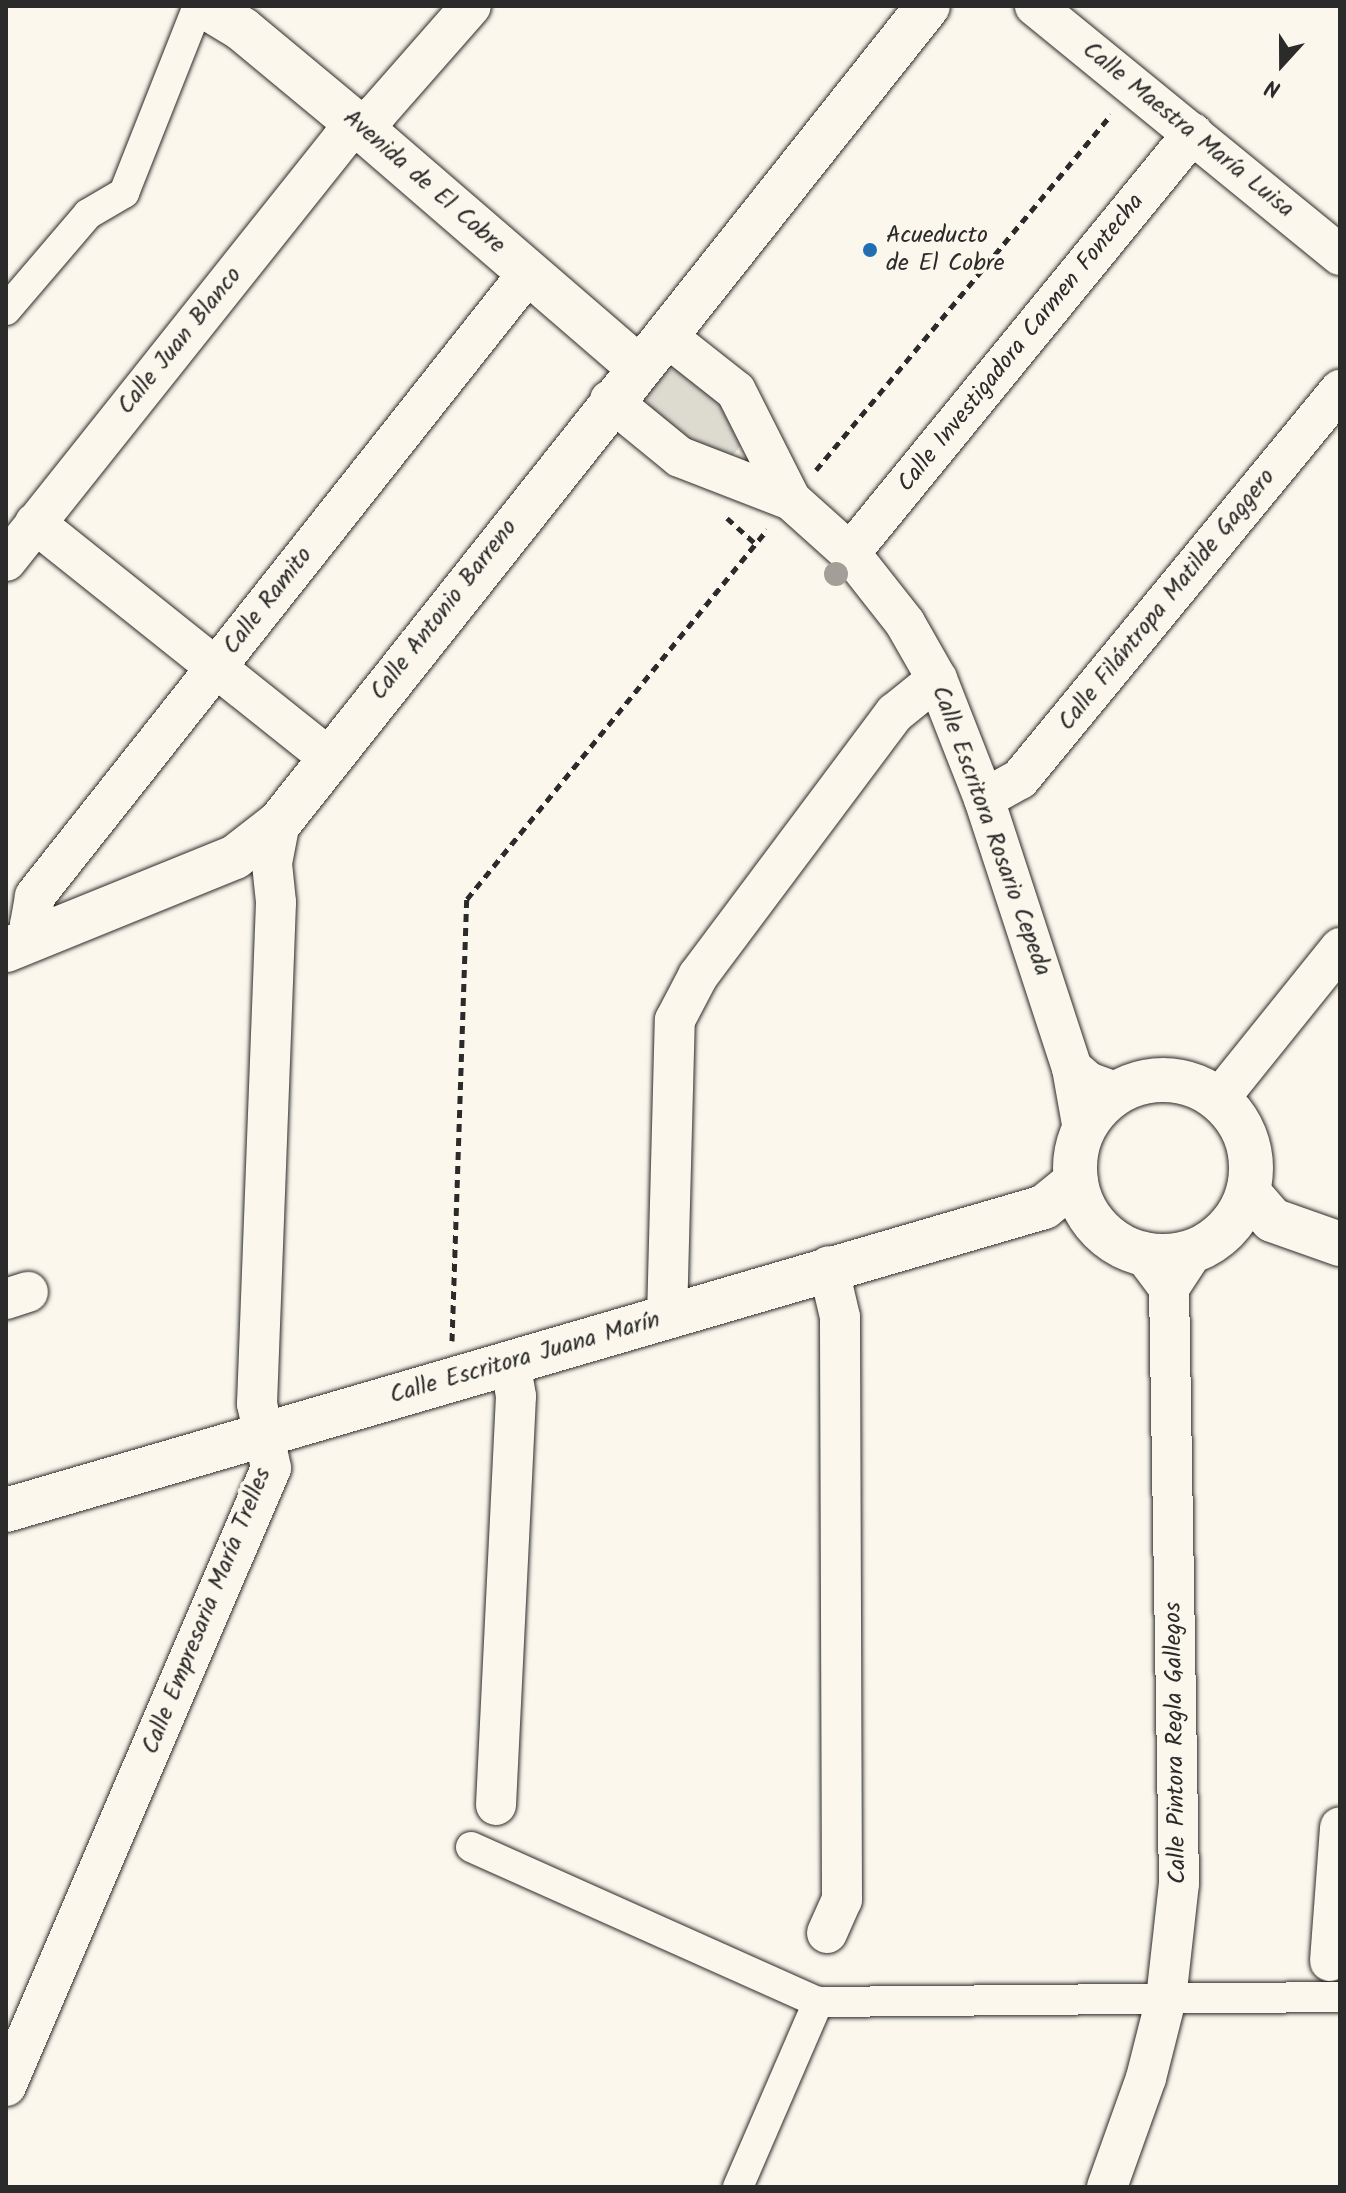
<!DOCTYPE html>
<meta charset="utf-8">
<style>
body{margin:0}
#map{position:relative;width:1346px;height:2193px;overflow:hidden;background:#fbf7ec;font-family:Kalam,sans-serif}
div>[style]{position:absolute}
.green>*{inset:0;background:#dddad0}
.path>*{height:5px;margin-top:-2.5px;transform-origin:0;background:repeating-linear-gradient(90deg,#2b2b2b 0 8px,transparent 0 14px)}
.roads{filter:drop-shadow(0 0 2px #2b2b2b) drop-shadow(0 0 2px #2b2b2b)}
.pedestrian>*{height:30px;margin:-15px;padding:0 15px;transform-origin:15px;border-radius:15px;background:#fbf7ec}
.minor>*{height:40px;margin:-20px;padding:0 20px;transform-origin:20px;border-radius:20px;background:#fbf7ec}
.tertiary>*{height:44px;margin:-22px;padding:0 22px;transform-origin:22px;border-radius:22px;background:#fbf7ec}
.tertiary>.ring{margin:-22px;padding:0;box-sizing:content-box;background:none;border:44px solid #fbf7ec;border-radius:50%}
.trees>*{width:24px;height:24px;margin:-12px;border-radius:50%;background:#a19f98}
.dots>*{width:22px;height:22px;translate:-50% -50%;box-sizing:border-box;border:4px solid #fbf7ec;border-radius:50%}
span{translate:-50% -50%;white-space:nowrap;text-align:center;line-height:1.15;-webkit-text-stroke:8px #fbf7ec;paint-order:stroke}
.street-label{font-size:24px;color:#2b2b2b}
.poi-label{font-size:24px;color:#2b2b2b}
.left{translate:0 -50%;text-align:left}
.frame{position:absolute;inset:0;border:8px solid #2b2b2b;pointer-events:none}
.north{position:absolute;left:1242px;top:24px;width:80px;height:80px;-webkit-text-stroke:6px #fbf7ec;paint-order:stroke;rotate:201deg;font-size:22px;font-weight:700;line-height:32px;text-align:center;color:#2b2b2b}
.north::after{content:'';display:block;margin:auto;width:28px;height:36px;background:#2b2b2b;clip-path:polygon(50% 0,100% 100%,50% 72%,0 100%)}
</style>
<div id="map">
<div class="green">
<i style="clip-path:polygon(684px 366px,726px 402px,745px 440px,730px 459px,718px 460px,648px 410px,646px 389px,657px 374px)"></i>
</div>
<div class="path">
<i style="left:816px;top:470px;width:462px;rotate:-50.3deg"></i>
<i style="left:727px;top:518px;width:39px;rotate:42deg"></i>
<i style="left:452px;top:1341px;width:442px;rotate:-88.1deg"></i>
<i style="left:467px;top:899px;width:476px;rotate:-50.9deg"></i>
</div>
<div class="roads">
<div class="pedestrian">
<i style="left:6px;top:310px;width:126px;rotate:-49.5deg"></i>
<i style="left:88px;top:214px;width:42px;rotate:-30.3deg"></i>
<i style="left:124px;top:193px;width:201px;rotate:-68.4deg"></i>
<i style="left:471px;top:1847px;width:380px;rotate:24.1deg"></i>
<i style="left:818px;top:2002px;width:522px;rotate:-0.55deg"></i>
<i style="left:738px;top:2187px;width:202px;rotate:-66.6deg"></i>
</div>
<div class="minor">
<i style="left:1035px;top:6px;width:394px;rotate:39.2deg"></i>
<i style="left:665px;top:335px;width:90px;rotate:38.3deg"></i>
<i style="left:736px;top:391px;width:122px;rotate:63.2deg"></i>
<i style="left:791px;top:500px;width:79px;rotate:41.9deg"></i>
<i style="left:850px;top:553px;width:89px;rotate:51.8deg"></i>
<i style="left:905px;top:623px;width:64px;rotate:60.3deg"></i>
<i style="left:937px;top:679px;width:129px;rotate:68.6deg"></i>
<i style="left:984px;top:799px;width:283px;rotate:71.9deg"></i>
<i style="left:1072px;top:1068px;width:63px;rotate:79.9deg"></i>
<i style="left:610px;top:400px;width:90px;rotate:39.2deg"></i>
<i style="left:680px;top:457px;width:119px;rotate:21.2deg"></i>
<i style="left:35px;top:523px;width:375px;rotate:38.6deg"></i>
<i style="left:850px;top:553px;width:542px;rotate:-50.76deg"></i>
<i style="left:6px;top:561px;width:539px;rotate:-51.47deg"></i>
<i style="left:342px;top:139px;width:44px;rotate:-36.6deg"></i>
<i style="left:377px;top:113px;width:142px;rotate:-48.7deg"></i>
<i style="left:984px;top:799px;width:41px;rotate:-29.1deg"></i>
<i style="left:1020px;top:779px;width:504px;rotate:-50.56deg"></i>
<i style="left:35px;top:938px;width:14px;rotate:-111deg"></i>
<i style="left:30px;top:925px;width:29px;rotate:-80deg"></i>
<i style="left:35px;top:896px;width:796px;rotate:-51.63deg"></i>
<i style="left:1072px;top:1068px;width:21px;rotate:41deg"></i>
<i style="left:1088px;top:1082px;width:32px;rotate:20deg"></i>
<i style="left:1218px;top:1100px;width:195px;rotate:-51.2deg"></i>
<i style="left:1142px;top:1252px;width:45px;rotate:53.1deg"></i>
<i style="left:6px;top:1299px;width:23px;rotate:-18deg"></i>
<i style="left:667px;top:1318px;width:298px;rotate:-88.5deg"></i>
<i style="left:675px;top:1020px;width:50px;rotate:-62.4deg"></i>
<i style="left:698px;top:976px;width:329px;rotate:-53.2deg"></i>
<i style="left:895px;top:713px;width:54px;rotate:-39deg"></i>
<i style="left:496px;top:1805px;width:409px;rotate:-87.2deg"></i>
<i style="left:516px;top:1396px;width:35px;rotate:-100deg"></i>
<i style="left:827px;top:1933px;width:36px;rotate:-66deg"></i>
<i style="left:842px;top:1900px;width:583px;rotate:-90.2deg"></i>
<i style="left:840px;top:1317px;width:52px;rotate:-103.2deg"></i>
<i style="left:1330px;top:1961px;width:134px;rotate:-85.7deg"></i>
<i style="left:6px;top:2086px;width:672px;rotate:-66.79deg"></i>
<i style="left:271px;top:1468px;width:66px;rotate:-102.3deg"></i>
<i style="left:257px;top:1404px;width:502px;rotate:-87.83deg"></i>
<i style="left:276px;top:902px;width:39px;rotate:-96deg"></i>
<i style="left:272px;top:863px;width:42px;rotate:-79deg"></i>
<i style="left:1107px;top:2187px;width:116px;rotate:-70.3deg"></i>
<i style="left:1146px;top:2078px;width:81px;rotate:-75.8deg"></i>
<i style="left:1166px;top:1999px;width:117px;rotate:-83.6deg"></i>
<i style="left:1179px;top:1883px;width:595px;rotate:-90.96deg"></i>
<i style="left:1169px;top:1288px;width:45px;rotate:-56.7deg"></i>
</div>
<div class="tertiary">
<i style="left:204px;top:6px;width:44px;rotate:31.2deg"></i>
<i style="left:242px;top:29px;width:152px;rotate:39.7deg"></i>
<i style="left:359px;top:126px;width:369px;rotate:40.8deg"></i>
<i style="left:6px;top:950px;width:247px;rotate:-22.1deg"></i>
<i style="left:235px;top:857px;width:57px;rotate:-37.9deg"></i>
<i style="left:280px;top:822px;width:1042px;rotate:-51.55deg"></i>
<i class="ring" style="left:1075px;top:1080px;width:132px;height:132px"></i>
<i style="left:1248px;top:1192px;width:37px;rotate:49deg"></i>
<i style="left:1272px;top:1220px;width:72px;rotate:19.4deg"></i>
<i style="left:6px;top:1510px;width:1081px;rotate:-16.27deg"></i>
<i style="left:1044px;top:1207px;width:41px;rotate:-39.1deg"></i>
</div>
</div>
<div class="trees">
<i style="left:836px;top:574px"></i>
</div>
<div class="dots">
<i style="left:870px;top:250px;background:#1f6fb2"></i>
</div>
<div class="street-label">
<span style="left:1188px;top:130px;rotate:39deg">Calle Maestra María Luisa</span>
<span style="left:424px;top:182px;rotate:41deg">Avenida de El Cobre</span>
<span style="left:180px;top:341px;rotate:-51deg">Calle Juan Blanco</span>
<span style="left:1021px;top:343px;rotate:-51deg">Calle Investigadora Carmen Fontecha</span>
<span style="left:1167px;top:600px;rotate:-51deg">Calle Filántropa Matilde Gaggero</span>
<span style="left:268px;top:601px;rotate:-52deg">Calle Ramito</span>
<span style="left:444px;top:610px;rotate:-52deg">Calle Antonio Barreno</span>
<span style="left:991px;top:831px;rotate:70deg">Calle Escritora Rosario Cepeda</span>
<span style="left:525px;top:1358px;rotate:-16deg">Calle Escritora Juana Marín</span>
<span style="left:207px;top:1611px;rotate:-68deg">Calle Empresaria María Trelles</span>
<span style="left:1176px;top:1743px;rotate:-91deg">Calle Pintora Regla Gallegos</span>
</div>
<div class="poi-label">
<span class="left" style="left:886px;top:250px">Acueducto<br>de El Cobre</span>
</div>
<div class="frame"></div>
<div class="north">N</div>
</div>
